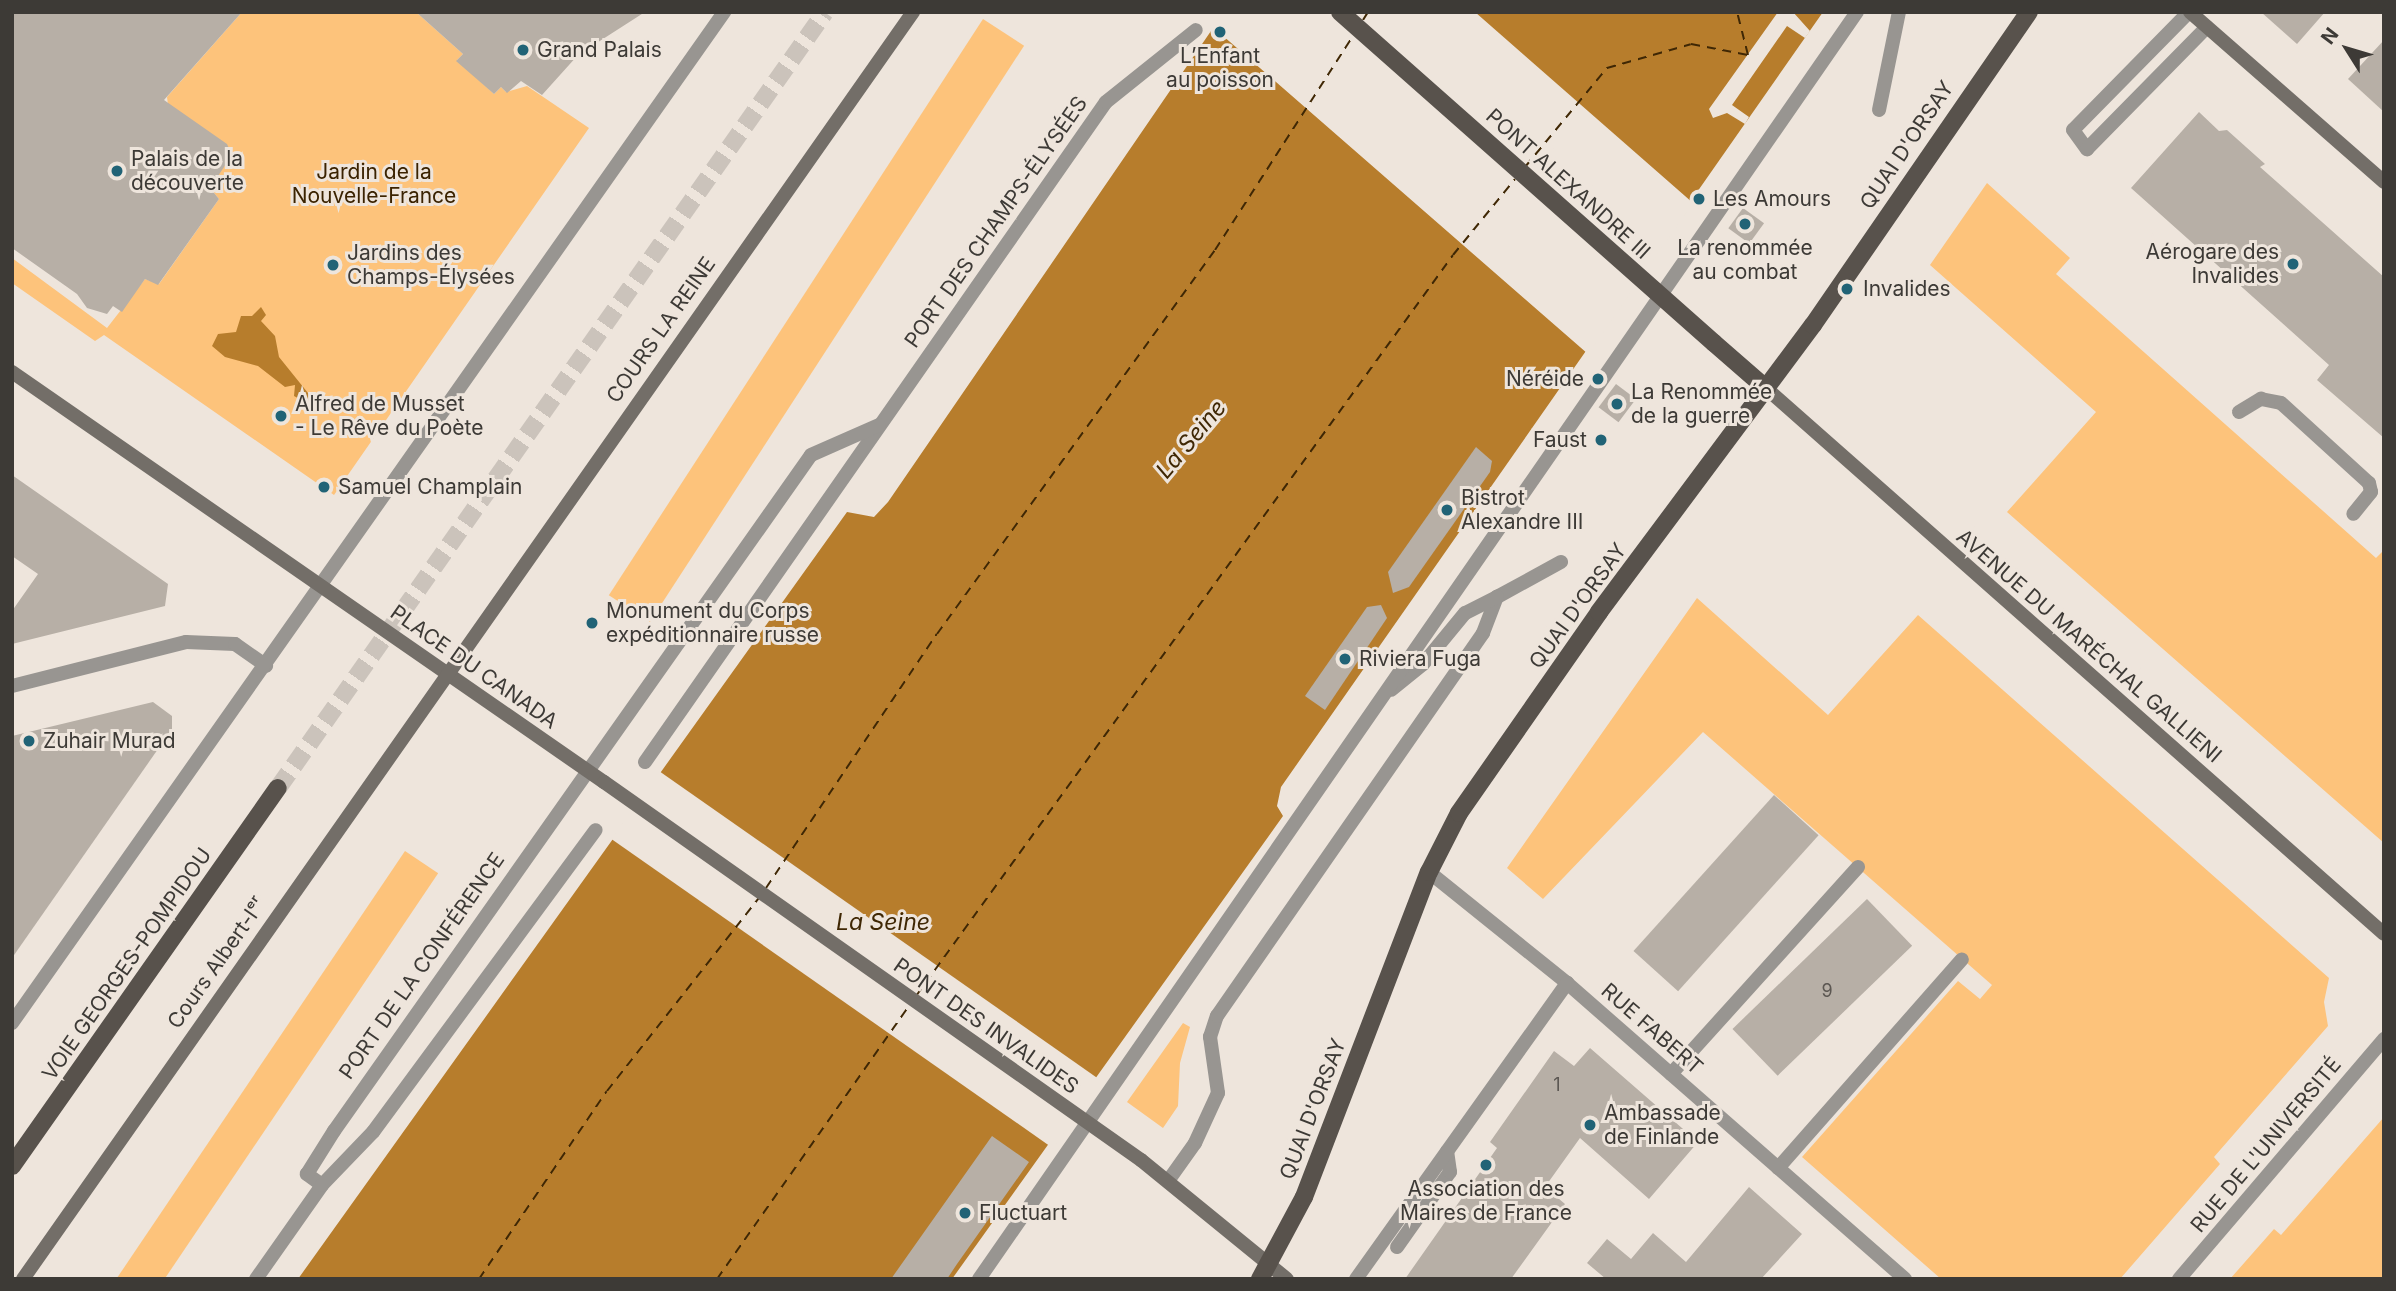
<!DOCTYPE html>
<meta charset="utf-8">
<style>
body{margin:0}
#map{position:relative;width:2396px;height:1291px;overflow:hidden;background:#eee5dc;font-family:Inter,sans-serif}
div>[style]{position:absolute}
.green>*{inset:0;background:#fdc37b;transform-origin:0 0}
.water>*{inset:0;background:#b77d2c}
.pier>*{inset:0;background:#eee5dc;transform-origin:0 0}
.ferry>*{height:2px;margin-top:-1px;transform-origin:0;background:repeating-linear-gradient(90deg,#3f2704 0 9px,transparent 0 16px)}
.building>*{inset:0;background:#b7afa6;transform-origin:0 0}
.primary-tunnel>*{height:18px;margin-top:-9px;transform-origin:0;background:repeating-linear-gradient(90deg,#cbc3bb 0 18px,transparent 0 27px)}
.lane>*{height:14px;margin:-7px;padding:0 7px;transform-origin:7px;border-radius:7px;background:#989591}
.street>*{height:14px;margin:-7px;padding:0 7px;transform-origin:7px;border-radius:7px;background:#989591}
.secondary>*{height:14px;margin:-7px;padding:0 7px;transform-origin:7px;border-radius:7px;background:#736e68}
.primary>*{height:18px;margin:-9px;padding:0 9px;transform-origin:9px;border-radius:9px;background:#58524c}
.secondary-bridge>*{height:14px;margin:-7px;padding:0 7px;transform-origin:7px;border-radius:7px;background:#736e68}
.primary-bridge>*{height:18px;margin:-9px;padding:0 9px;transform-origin:9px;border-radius:9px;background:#58524c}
.dots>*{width:19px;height:19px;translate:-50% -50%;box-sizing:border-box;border:4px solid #eee5dc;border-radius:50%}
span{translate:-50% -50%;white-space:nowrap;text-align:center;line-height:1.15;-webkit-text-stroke:6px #eee5dc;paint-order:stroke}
.number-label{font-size:18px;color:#5c5752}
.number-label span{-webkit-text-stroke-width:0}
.poi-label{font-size:21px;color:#3d3a36}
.left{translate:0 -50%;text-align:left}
.right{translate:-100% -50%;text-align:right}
.street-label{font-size:21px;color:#3d3a36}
.park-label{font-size:21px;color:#3b2301}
.water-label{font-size:23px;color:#3f2704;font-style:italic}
.frame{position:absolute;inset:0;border:14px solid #3d3a36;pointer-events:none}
.north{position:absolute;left:2312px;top:14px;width:70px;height:70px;-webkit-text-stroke:5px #eee5dc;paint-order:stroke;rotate:307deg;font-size:19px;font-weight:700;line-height:28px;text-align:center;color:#3d3a36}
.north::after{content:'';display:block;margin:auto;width:24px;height:32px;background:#3d3a36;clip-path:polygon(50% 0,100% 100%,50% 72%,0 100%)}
</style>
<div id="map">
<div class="green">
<i style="clip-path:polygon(242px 12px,416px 12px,463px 54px,457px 60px,494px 94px,501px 87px,506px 92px,527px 86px,589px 128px,334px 495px,104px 335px,95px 341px,12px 283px,12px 258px,107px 328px,145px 279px,159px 284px,219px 199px,210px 188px,226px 144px,168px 105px,167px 97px)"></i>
<i style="left:983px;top:19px;width:49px;height:687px;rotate:33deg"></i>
<i style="clip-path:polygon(1987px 183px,2070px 258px,2056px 274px,2376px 558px,2384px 550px,2384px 843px,2007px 512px,2096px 412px,1930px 265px)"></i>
<i style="clip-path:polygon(1697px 598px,1828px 715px,1918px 615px,2329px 978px,2324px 1002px,2328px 1026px,2214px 1157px,2220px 1164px,2120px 1279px,1941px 1279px,1802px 1157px,1958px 981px,1980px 999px,1992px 985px,1703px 732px,1543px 899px,1507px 868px)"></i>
<i style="left:405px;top:851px;width:40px;height:523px;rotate:34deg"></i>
<i style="clip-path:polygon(1183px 1023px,1190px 1027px,1180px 1063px,1178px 1106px,1163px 1128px,1127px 1102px)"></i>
<i style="clip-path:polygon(2384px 1117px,2384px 1279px,2230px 1279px,2274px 1229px,2281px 1235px)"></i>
</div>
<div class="water">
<i style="clip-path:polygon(1224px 12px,1823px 12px,1281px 787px,1277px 806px,1283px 816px,952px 1279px,298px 1279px,847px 512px,874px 517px,888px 502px)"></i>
<i style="clip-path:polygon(261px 307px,266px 315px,261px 321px,275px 336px,279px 357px,312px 398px,307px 403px,294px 396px,295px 385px,285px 387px,258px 366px,225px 357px,212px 346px,218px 334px,236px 332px,241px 316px,252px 316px)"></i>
</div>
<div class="pier">
<i style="clip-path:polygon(1220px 12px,1475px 12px,1693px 203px,1588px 354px,1214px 28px,1203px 36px)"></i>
<i style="clip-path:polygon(1778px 12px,1793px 12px,1810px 31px,1805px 38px,1787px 26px,1732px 105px,1749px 117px,1745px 124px,1727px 113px,1713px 118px,1709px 109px)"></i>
<i style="left:659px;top:771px;width:539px;height:83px;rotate:35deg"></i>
</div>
<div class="ferry">
<i style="left:1363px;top:20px;width:9px;rotate:-58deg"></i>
<i style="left:1525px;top:167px;width:129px;rotate:-50.4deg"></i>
<i style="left:1607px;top:68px;width:87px;rotate:-15.9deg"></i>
<i style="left:1691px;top:44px;width:58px;rotate:10.9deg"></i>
<i style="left:1748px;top:55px;width:44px;rotate:-104.3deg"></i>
<i style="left:766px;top:888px;width:306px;rotate:-56.1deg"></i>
<i style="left:937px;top:634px;width:474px;rotate:-54.1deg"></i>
<i style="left:1215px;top:250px;width:257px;rotate:-57.2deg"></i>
<i style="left:916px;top:996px;width:915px;rotate:-54.07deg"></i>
<i style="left:1453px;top:255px;width:98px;rotate:-50.8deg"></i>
<i style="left:479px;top:1279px;width:227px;rotate:-55.8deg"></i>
<i style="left:607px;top:1091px;width:246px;rotate:-51.8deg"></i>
<i style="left:717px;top:1279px;width:334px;rotate:-54.9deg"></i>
</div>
<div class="building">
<i style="clip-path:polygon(12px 12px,242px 12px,164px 100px,227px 144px,232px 155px,210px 188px,219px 199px,158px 285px,145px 279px,122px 312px,113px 306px,107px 314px,87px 308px,77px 294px,12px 248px)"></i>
<i style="clip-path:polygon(416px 12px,645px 12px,578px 55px,542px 95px,521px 81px,507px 93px,501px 87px,494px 94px,456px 61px,463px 54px)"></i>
<i style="clip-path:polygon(2261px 12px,2325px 12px,2297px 44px)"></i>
<i style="clip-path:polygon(2384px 40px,2384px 112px,2348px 79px)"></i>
<i style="clip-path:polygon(2199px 112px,2219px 131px,2227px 130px,2265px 164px,2260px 167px,2384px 277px,2384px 438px,2317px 380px,2329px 365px,2131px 188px)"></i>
<i style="left:1743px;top:208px;width:26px;height:25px;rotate:36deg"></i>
<i style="left:1616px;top:384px;width:25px;height:29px;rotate:37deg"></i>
<i style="clip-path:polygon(1476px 447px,1492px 461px,1490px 472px,1409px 587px,1393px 593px,1388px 572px)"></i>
<i style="clip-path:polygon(12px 475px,168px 584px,165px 606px,12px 644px,12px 611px,38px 574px,12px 556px)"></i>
<i style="clip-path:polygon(1381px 605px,1387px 618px,1325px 710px,1305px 696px,1367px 607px)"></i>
<i style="clip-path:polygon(153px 702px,172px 716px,172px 729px,12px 958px,12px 736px)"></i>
<i style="left:1774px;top:795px;width:60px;height:210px;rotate:42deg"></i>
<i style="left:1867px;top:899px;width:65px;height:187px;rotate:46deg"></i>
<i style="clip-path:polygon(1590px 1048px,1698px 1142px,1649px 1199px,1580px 1138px,1545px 1187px,1565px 1204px,1511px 1279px,1405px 1279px,1497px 1148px,1490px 1142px,1554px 1051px,1574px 1066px)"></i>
<i style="clip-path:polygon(992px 1136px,1029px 1162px,957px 1264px,947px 1279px,891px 1279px)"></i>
<i style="clip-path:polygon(1749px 1187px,1802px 1234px,1761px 1279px,1606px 1279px,1587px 1263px,1607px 1239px,1631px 1259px,1653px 1233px,1686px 1262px)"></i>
</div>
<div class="primary-tunnel">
<i style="left:278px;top:788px;width:949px;rotate:-54.82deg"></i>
</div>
<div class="lane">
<i style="left:2189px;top:12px;width:165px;rotate:134.5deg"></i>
<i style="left:2073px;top:130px;width:24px;rotate:54deg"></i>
<i style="left:2087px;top:149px;width:171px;rotate:-45.5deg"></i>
<i style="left:2239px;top:412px;width:26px;rotate:-31deg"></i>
<i style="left:2261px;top:399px;width:20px;rotate:11deg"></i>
<i style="left:2281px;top:403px;width:119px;rotate:42.3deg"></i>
<i style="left:2369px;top:483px;width:9px;rotate:77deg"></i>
<i style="left:2371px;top:492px;width:28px;rotate:129deg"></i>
<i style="left:645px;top:762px;width:805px;rotate:-55.07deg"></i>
<i style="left:1106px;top:102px;width:115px;rotate:-38.7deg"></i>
<i style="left:1671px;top:1074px;width:279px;rotate:-47.9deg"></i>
<i style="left:1778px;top:1168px;width:278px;rotate:-48.6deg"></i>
<i style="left:322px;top:1185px;width:19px;rotate:-144deg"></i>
<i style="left:307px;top:1174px;width:51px;rotate:-57.9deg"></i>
<i style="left:334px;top:1131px;width:827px;rotate:-54.79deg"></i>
<i style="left:811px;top:455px;width:74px;rotate:-23.8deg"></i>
<i style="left:1397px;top:1247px;width:92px;rotate:-54.8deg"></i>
<i style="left:1450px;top:1172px;width:21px;rotate:-98deg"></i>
<i style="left:256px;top:1279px;width:115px;rotate:-54.9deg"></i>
<i style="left:322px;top:1185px;width:74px;rotate:-46.1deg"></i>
<i style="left:373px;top:1132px;width:375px;rotate:-53.6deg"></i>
</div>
<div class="street">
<i style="left:1879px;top:110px;width:100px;rotate:-78.5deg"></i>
<i style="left:1497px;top:597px;width:73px;rotate:-28.7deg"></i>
<i style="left:12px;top:686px;width:179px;rotate:-14.2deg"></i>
<i style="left:186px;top:642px;width:49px;rotate:2.3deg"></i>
<i style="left:235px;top:644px;width:38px;rotate:35deg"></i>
<i style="left:1429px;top:872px;width:177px;rotate:38.8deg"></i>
<i style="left:1567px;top:983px;width:449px;rotate:41.2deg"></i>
<i style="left:12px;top:1023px;width:1237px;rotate:-54.84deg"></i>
<i style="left:1168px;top:1181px;width:47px;rotate:-54.6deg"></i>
<i style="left:1195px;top:1143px;width:55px;rotate:-65.3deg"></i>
<i style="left:1218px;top:1093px;width:57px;rotate:-98.1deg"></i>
<i style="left:1210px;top:1037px;width:22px;rotate:-72deg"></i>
<i style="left:1217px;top:1016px;width:466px;rotate:-55.2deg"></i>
<i style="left:1483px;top:633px;width:39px;rotate:-69deg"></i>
<i style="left:1497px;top:597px;width:36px;rotate:153deg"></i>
<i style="left:1465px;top:613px;width:66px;rotate:129.5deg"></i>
<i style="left:1423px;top:664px;width:41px;rotate:140.9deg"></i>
<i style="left:979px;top:1279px;width:1541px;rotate:-55.28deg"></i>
<i style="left:1356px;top:1279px;width:364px;rotate:-54.5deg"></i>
<i style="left:2179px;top:1279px;width:316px;rotate:-49.5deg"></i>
</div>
<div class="secondary">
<i style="left:2190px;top:12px;width:258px;rotate:41.2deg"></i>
<i style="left:12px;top:372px;width:720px;rotate:34.71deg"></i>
<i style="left:1767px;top:389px;width:823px;rotate:41.45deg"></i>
<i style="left:1141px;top:1160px;width:188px;rotate:39.2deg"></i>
<i style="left:23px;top:1279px;width:1548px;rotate:-54.91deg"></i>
</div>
<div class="primary">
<i style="left:1714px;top:343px;width:70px;rotate:41deg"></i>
<i style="left:12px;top:1166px;width:462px;rotate:-54.9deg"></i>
<i style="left:1260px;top:1279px;width:93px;rotate:-61.8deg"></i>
<i style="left:1304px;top:1197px;width:348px;rotate:-69deg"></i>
<i style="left:1429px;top:872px;width:66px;rotate:-63deg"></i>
<i style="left:1459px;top:813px;width:245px;rotate:-55.1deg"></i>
<i style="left:1599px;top:612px;width:358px;rotate:-53.3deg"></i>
<i style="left:1813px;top:325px;width:380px;rotate:-55.4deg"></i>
</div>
<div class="secondary-bridge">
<i style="left:604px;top:782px;width:657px;rotate:35.14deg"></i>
</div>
<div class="primary-bridge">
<i style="left:1340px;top:12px;width:499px;rotate:41.5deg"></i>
</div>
<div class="dots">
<i style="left:1220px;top:32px;background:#216376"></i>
<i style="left:523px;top:50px;background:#216376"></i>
<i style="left:117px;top:171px;background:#216376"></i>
<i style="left:1699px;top:199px;background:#216376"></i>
<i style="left:1745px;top:224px;background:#216376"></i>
<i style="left:2293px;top:264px;background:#216376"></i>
<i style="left:333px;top:265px;background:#216376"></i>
<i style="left:1847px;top:289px;background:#216376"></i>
<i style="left:1598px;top:379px;background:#216376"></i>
<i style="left:1617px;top:404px;background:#216376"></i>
<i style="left:281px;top:416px;background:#216376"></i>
<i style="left:1601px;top:440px;background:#216376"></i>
<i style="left:324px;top:487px;background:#216376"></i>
<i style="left:1447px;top:510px;background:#216376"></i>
<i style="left:592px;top:623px;background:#216376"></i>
<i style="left:1345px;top:659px;background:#216376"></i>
<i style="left:29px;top:741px;background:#216376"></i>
<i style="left:1590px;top:1125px;background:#216376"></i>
<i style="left:1486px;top:1165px;background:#216376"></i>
<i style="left:965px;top:1213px;background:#216376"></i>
</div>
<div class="number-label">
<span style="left:1827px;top:991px">9</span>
<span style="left:1557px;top:1085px">1</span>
</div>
<div class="poi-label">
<span class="left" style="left:537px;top:50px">Grand Palais</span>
<span style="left:1220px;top:68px">L’Enfant<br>au poisson</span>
<span class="left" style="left:131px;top:171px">Palais de la<br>découverte</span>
<span class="left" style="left:1713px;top:199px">Les Amours</span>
<span style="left:1745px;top:260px">La renommée<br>au combat</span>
<span class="right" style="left:2279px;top:264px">Aérogare des<br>Invalides</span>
<span class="left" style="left:347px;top:265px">Jardins des<br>Champs-Élysées</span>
<span class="left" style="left:1863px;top:289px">Invalides</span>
<span class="right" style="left:1584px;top:379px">Néréide</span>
<span class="left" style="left:1631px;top:404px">La Renommée<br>de la guerre</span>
<span class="left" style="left:295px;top:416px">Alfred de Musset<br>- Le Rêve du Poète</span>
<span class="right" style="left:1587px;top:440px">Faust</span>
<span class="left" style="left:338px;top:487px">Samuel Champlain</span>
<span class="left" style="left:1461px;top:510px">Bistrot<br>Alexandre III</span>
<span class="left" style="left:606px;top:623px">Monument du Corps<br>expéditionnaire russe</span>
<span class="left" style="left:1359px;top:659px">Riviera Fuga</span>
<span class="left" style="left:43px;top:741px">Zuhair Murad</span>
<span class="left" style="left:1604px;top:1125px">Ambassade<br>de Finlande</span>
<span style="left:1486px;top:1201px">Association des<br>Maires de France</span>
<span class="left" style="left:979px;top:1213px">Fluctuart</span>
</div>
<div class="street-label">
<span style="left:1907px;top:145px;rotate:-56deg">QUAI D'ORSAY</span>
<span style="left:1568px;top:184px;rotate:42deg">PONT ALEXANDRE III</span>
<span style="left:996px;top:222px;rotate:-55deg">PORT DES CHAMPS-ÉLYSÉES</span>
<span style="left:661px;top:330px;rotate:-55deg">COURS LA REINE</span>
<span style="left:1578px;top:606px;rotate:-54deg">QUAI D'ORSAY</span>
<span style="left:2089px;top:646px;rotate:41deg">AVENUE DU MARÉCHAL GALLIENI</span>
<span style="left:474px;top:667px;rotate:35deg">PLACE DU CANADA</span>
<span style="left:217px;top:963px;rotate:-55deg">Cours Albert-Iᵉʳ</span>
<span style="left:127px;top:964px;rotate:-55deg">VOIE GEORGES-POMPIDOU</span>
<span style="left:422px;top:966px;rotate:-55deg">PORT DE LA CONFÉRENCE</span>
<span style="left:986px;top:1026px;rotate:35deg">PONT DES INVALIDES</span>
<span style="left:1652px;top:1029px;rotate:41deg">RUE FABERT</span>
<span style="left:1313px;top:1109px;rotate:-69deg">QUAI D'ORSAY</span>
<span style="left:2266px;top:1145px;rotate:-50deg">RUE DE L'UNIVERSITÉ</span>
</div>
<div class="park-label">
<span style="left:374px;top:184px">Jardin de la<br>Nouvelle-France</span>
</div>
<div class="water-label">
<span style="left:1191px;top:439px;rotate:-50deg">La Seine</span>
<span style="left:883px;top:922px">La Seine</span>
</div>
<div class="frame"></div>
<div class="north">N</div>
</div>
